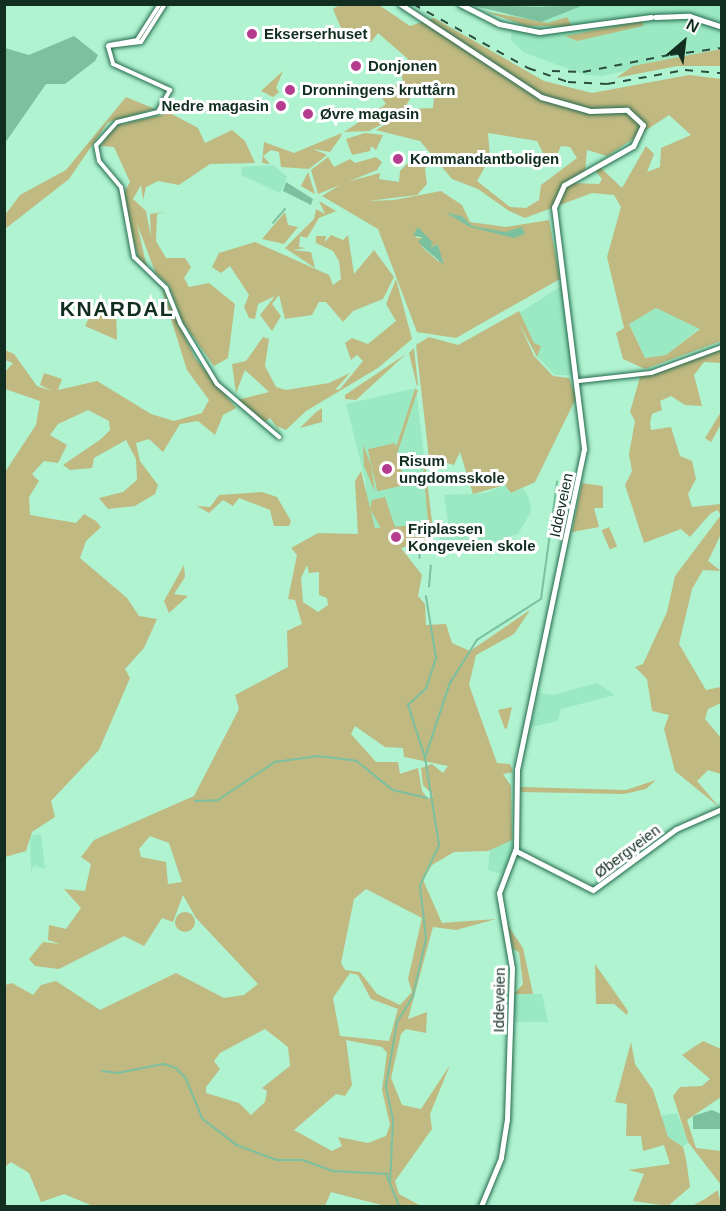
<!DOCTYPE html>
<meta charset="utf-8">
<style>
body{margin:0}
#map{position:relative;width:726px;height:1211px;overflow:hidden;background:#aff3d1;font-family:Helvetica,sans-serif}
div>[style]{position:absolute}
.built>*{inset:0;background:#9be9c3}
.green>*{inset:0;background:#c0b981;transform-origin:0 0}
.round{border-radius:50%}
.water>*{inset:0;background:#7bc19f}
.stream>*{height:1.5px;margin:-0.75px;padding:0 0.75px;transform-origin:0.75px;border-radius:0.75px;background:#7bc19f}
.roads{filter:drop-shadow(0 0 2px #23684b) drop-shadow(0 0 2px #23684b)}
.tertiary>*{height:4px;margin:-2px;padding:0 2px;transform-origin:2px;border-radius:2px;background:#fff}
.primary>*{height:5px;margin:-2.5px;padding:0 2.5px;transform-origin:2.5px;border-radius:2.5px;background:#fff}
.rail>*{height:1.5px;margin-top:-0.75px;transform-origin:0;background:repeating-linear-gradient(90deg,#2b4d3d 0 8px,transparent 0 16px)}
.dots>*{width:16px;height:16px;translate:-50% -50%;box-sizing:border-box;border:3px solid #fff;border-radius:50%}
span{translate:-50% -50%;white-space:nowrap;text-align:center;line-height:1.15;-webkit-text-stroke:6px #fff;paint-order:stroke}
.poi-label{font-size:15px;color:#122e21;font-weight:700}
.left{translate:0 -50%;text-align:left}
.right{translate:-100% -50%;text-align:right}
.street-label{font-size:15px;color:#122e21}
.district-label{font-size:21px;color:#122e21;font-weight:700;letter-spacing:1.5px}
.frame{position:absolute;inset:0;border:6px solid #122e21;pointer-events:none}
.north{position:absolute;left:654px;top:12px;width:60px;height:60px;-webkit-text-stroke:4px #fff;paint-order:stroke;rotate:28deg;font-size:16px;font-weight:700;line-height:24px;text-align:center;color:#122e21}
.north::after{content:'';display:block;margin:auto;width:21px;height:27px;background:#122e21;clip-path:polygon(50% 0,100% 100%,50% 72%,0 100%)}
</style>
<div id="map">
<div class="built">
<i style="clip-path:polygon(503px 5px,721px 5px,721px 48px,603px 76px,585px 75px,523px 52px,511px 40px,512px 21px)"></i>
<i style="clip-path:polygon(273px 165px,287px 177px,280px 193px,241px 175px,242px 167px)"></i>
<i style="clip-path:polygon(563px 285px,574px 375px,555px 375px,536px 355px,519px 313px)"></i>
<i style="clip-path:polygon(656px 308px,700px 328px,666px 355px,645px 358px,629px 323px)"></i>
<i style="clip-path:polygon(416px 388px,434px 541px,401px 547px,366px 524px,366px 483px,346px 404px)"></i>
<i style="clip-path:polygon(506px 485px,511px 493px,523px 488px,529px 498px,531px 512px,518px 534px,453px 554px,440px 546px,439px 532px,449px 530px,444px 495px,486px 493px)"></i>
<i style="clip-path:polygon(597px 683px,615px 695px,561px 709px,558px 721px,531px 727px,539px 693px,553px 695px)"></i>
<i style="clip-path:polygon(41px 834px,45px 869px,34px 865px,31px 872px,30px 836px)"></i>
<i style="clip-path:polygon(512px 840px,512px 854px,502px 874px,488px 870px,490px 848px)"></i>
<i style="clip-path:polygon(514px 994px,542px 994px,548px 1022px,514px 1022px)"></i>
<i style="clip-path:polygon(677px 1113px,688px 1142px,683px 1147px,668px 1137px,660px 1116px)"></i>
</div>
<div class="green">
<i style="clip-path:polygon(evenodd,339px 5px,379px 5px,410px 26px,434px 18px,544px 81px,592px 93px,689px 75px,721px 79px,721px 341px,645px 369px,623px 359px,616px 333px,624px 328px,607px 257px,621px 207px,614px 195px,592px 193px,525px 218px,509px 211px,478px 189px,452px 179px,420px 141px,376px 130px,411px 109px,433px 108px,434px 98px,417px 87px,401px 114px,369px 131px,344px 132px,386px 104px,380px 95px,403px 81px,400px 71px,408px 59px,378px 33px,371px 42px,346px 40px,333px 9px,339px 5px,669px 115px,691px 135px,661px 148px,660px 167px,647px 172px,654px 154px,646px 146px,622px 188px,599px 166px,594px 169px,602px 179px,599px 184px,573px 183px,585px 172px,587px 150px,607px 156px,669px 115px,339px 5px,488px 133px,537px 141px,544px 155px,555px 159px,561px 146px,570px 147px,577px 158px,541px 185px,539px 200px,526px 208px,510px 207px,477px 181px,490px 158px,488px 133px,339px 5px,656px 308px,700px 329px,666px 355px,645px 358px,629px 324px,656px 308px)"></i>
<i style="clip-path:polygon(484px 11px,548px 23px,567px 17px,572px 26px,526px 26px)"></i>
<i style="clip-path:polygon(643px 21px,643px 26px,577px 41px,565px 36px)"></i>
<i style="clip-path:polygon(721px 49px,721px 66px,677px 66px,616px 78px,633px 66px)"></i>
<i style="clip-path:polygon(283px 71px,276px 88px,279px 92px,273px 97px,261px 91px)"></i>
<i style="clip-path:polygon(126px 97px,155px 109px,108px 122px,69px 179px,5px 229px,5px 215px,20px 195px,66px 170px)"></i>
<i style="clip-path:polygon(170px 113px,198px 128px,205px 143px,232px 130px,245px 141px,255px 163px,210px 164px,179px 185px,158px 181px,146px 187px,143px 200px,141px 185px,133px 199px,146px 211px,151px 237px,150px 214px,165px 212px,157px 214px,156px 241px,166px 258px,185px 258px,191px 267px,184px 278px,189px 287px,209px 283px,235px 304px,228px 358px,214px 366px,182px 321px,169px 286px,156px 274px,137px 224px,147px 268px,140px 263px,127px 219px,125px 191px,130px 182px,114px 147px,101px 146px,114px 126px)"></i>
<i style="clip-path:polygon(342px 133px,340px 138px,330px 152px,313px 149px,327px 155px,309px 169px,281px 167px,279px 152px,271px 150px,263px 156px,270px 164px,262px 163px,264px 142px,294px 153px)"></i>
<i style="clip-path:polygon(365px 133px,383px 135px,376px 150px,371px 146px,370px 151px,352px 155px,346px 139px)"></i>
<i style="clip-path:polygon(evenodd,415px 156px,431px 162px,425px 169px,427px 184px,417px 195px,368px 201px,394px 200px,441px 191px,462px 205px,470px 222px,506px 227px,549px 220px,560px 279px,456px 338px,417px 332px,378px 229px,322px 196px,343px 183px,380px 173px,379px 179px,399px 182px,400px 171px,415px 156px,420px 229px,430px 247px,438px 245px,439px 262px,422px 247px,423px 238px,416px 238px,420px 229px)"></i>
<i style="clip-path:polygon(328px 157px,334px 167px,350px 159px,355px 163px,376px 157px,382px 162px,377px 170px,318px 194px,311px 170px)"></i>
<i style="clip-path:polygon(308px 172px,315px 194px,301px 186px)"></i>
<i style="clip-path:polygon(319px 201px,336px 211px,319px 218px,307px 238px,300px 236px,299px 247px,306px 248px,293px 250px,311px 252px,315px 268px,285px 248px,314px 219px,316px 209px,325px 214px)"></i>
<i style="clip-path:polygon(285px 212px,288px 225px,298px 227px,284px 244px,262px 239px)"></i>
<i style="clip-path:polygon(331px 235px,343px 240px,348px 235px,354px 274px,374px 250px,394px 277px,383px 299px,353px 311px,343px 322px,326px 302px,319px 302px,312px 315px,285px 319px,279px 295px,272px 304px,281px 316px,272px 331px,260px 315px,275px 296px,258px 304px,255px 319px,249px 318px,244px 307px,249px 295px,230px 266px,221px 273px,212px 267px,219px 253px,255px 242px,329px 275px,333px 285px,341px 279px,339px 261px,333px 251px,316px 243px,316px 236px,326px 236px,325px 242px)"></i>
<i style="clip-path:polygon(396px 279px,412px 339px,378px 368px,306px 411px,286px 430px,277px 426px,281px 433px,270px 418px,265px 422px,275px 432px,238px 400px,269px 392px,245px 370px,236px 393px,232px 364px,246px 361px,263px 337px,269px 339px,265px 366px,276px 387px,286px 390px,329px 383px,350px 373px,335px 390px,340px 389px,363px 361px,357px 355px,351px 360px,345px 343px,352px 338px,368px 344px,396px 321px,386px 304px)"></i>
<i style="clip-path:polygon(161px 287px,195px 358px,236px 408px,223px 415px,215px 435px,198px 421px,180px 424px,163px 452px,149px 439px,136px 443px,140px 461px,158px 485px,155px 494px,135px 506px,108px 509px,99px 498px,123px 492px,137px 480px,136px 459px,126px 440px,94px 458px,92px 468px,70px 470px,63px 465px,101px 439px,110px 430px,109px 421px,88px 410px,58px 424px,50px 435px,67px 445px,58px 463px,44px 461px,32px 474px,39px 481px,29px 497px,30px 515px,76px 523px,84px 514px,96px 521px,101px 527px,86px 541px,80px 558px,127px 598px,139px 616px,157px 619px,144px 648px,125px 669px,130px 678px,99px 750px,51px 801px,55px 817px,32px 832px,26px 851px,5px 857px,5px 472px,36px 425px,40px 401px,5px 389px,5px 372px,13px 363px,5px 360px,5px 350px,14px 354px,37px 386px,52px 391px,40px 385px,44px 373px,62px 379px,58px 390px,97px 381px,151px 414px,174px 421px,202px 413px,209px 400px,187px 370px)"></i>
<i style="clip-path:polygon(97px 302px,116px 311px,117px 340px,85px 326px)"></i>
<i style="clip-path:polygon(519px 311px,534px 343px,541px 346px,537px 357px,519px 323px,534px 356px,553px 376px,569px 378px,576px 398px,535px 482px,511px 493px,505px 485px,473px 494px,460px 452px,454px 465px,429px 458px,416px 345px,429px 337px,458px 345px)"></i>
<i style="clip-path:polygon(414px 348px,418px 385px,417px 386px,409px 353px)"></i>
<i style="clip-path:polygon(712px 350px,721px 350px,721px 363px,704px 362px,694px 375px,702px 406px,685px 405px,671px 396px,660px 401px,662px 410px,652px 414px,650px 422px,651px 430px,671px 427px,680px 456px,692px 461px,696px 479px,688px 494px,692px 507px,721px 504px,721px 534px,708px 561px,721px 571px,703px 570px,692px 589px,679px 644px,706px 690px,721px 687px,721px 703px,708px 709px,705px 719px,721px 738px,721px 774px,708px 770px,697px 781px,719px 807px,675px 771px,664px 729px,669px 715px,652px 711px,647px 679px,635px 667px,643px 664px,667px 612px,675px 576px,721px 515px,717px 510px,710px 514px,690px 537px,681px 529px,644px 543px,625px 485px,632px 471px,629px 454px,635px 421px,630px 412px,640px 377px)"></i>
<i style="clip-path:polygon(406px 354px,356px 400px,345px 399px,345px 395px)"></i>
<i style="left:415px;top:389px;width:3px;height:68px;rotate:18deg"></i>
<i style="clip-path:polygon(322px 408px,322px 422px,300px 428px,315px 413px)"></i>
<i style="clip-path:polygon(721px 412px,721px 424px,711px 442px,705px 438px)"></i>
<i style="left:395px;top:443px;width:43px;height:28px;rotate:77deg"></i>
<i style="clip-path:polygon(363px 445px,371px 465px,375px 492px,364px 466px)"></i>
<i style="clip-path:polygon(423px 464px,425px 465px,434px 538px,429px 534px)"></i>
<i style="clip-path:polygon(evenodd,361px 471px,375px 528px,419px 525px,411px 536px,425px 533px,433px 543px,420px 553px,420px 543px,401px 548px,422px 575px,418px 596px,425px 604px,426px 625px,446px 624px,452px 643px,470px 651px,530px 610px,514px 634px,476px 655px,469px 685px,497px 763px,510px 764px,513px 772px,503px 774px,511px 786px,512px 840px,488px 851px,454px 852px,432px 865px,423px 880px,442px 923px,496px 919px,456px 930px,433px 927px,408px 1019px,427px 1012px,426px 1033px,406px 1029px,401px 1034px,391px 1078px,402px 1105px,421px 1109px,450px 1065px,430px 1114px,432px 1129px,395px 1181px,399px 1194px,421px 1206px,385px 1206px,331px 1192px,325px 1206px,93px 1206px,64px 1194px,41px 1202px,29px 1173px,11px 1162px,5px 1167px,5px 985px,12px 983px,33px 995px,41px 985px,56px 981px,100px 1010px,176px 973px,224px 998px,244px 995px,258px 984px,196px 918px,183px 895px,173px 922px,162px 918px,144px 946px,124px 936px,59px 969px,35px 966px,29px 959px,43px 942px,60px 944px,48px 940px,49px 925px,66px 929px,81px 908px,64px 889px,85px 891px,91px 864px,81px 857px,94px 840px,194px 796px,239px 709px,235px 695px,288px 667px,287px 631px,302px 624px,295px 600px,288px 599px,297px 555px,291px 548px,318px 533px,358px 534px,355px 481px,361px 471px,307px 565px,309px 573px,319px 572px,319px 595px,327px 598px,328px 605px,318px 612px,303px 602px,301px 578px,307px 565px,361px 471px,355px 726px,385px 747px,403px 748px,404px 757px,448px 766px,443px 773px,432px 764px,421px 768px,423px 785px,433px 795px,428px 799px,422px 791px,418px 768px,400px 774px,398px 762px,376px 762px,351px 734px,355px 726px,361px 471px,150px 836px,169px 843px,182px 882px,168px 884px,166px 862px,141px 857px,139px 849px,150px 836px,361px 471px,366px 889px,422px 918px,408px 979px,412px 992px,400px 1005px,377px 994px,360px 972px,345px 970px,341px 963px,354px 899px,366px 889px,361px 471px,350px 973px,358px 975px,371px 999px,398px 1009px,389px 1041px,340px 1036px,333px 998px,350px 973px,361px 471px,265px 1029px,288px 1047px,290px 1066px,262px 1088px,267px 1091px,265px 1102px,251px 1115px,239px 1103px,206px 1093px,206px 1087px,220px 1069px,214px 1061px,220px 1053px,265px 1029px,361px 471px,346px 1040px,382px 1047px,387px 1053px,382px 1090px,390px 1125px,386px 1136px,368px 1143px,338px 1137px,342px 1146px,332px 1151px,294px 1130px,336px 1094px,345px 1096px,352px 1085px,346px 1040px)"></i>
<i style="clip-path:polygon(582px 483px,603px 486px,603px 508px,594px 508px,599px 527px,572px 532px)"></i>
<i style="clip-path:polygon(262px 492px,277px 497px,291px 521px,289px 526px,274px 526px,270px 510px,239px 498px,233px 506px,223px 500px,209px 513px,197px 506px,210px 507px,219px 495px)"></i>
<i style="clip-path:polygon(385px 497px,395px 527px,382px 530px,370px 509px,372px 500px)"></i>
<i style="left:609px;top:527px;width:21px;height:8px;rotate:67deg"></i>
<i style="clip-path:polygon(184px 565px,185px 577px,174px 594px,188px 596px,169px 613px,164px 601px)"></i>
<i style="clip-path:polygon(512px 707px,507px 728px,505px 729px,498px 710px)"></i>
<i style="clip-path:polygon(656px 780px,646px 789px,624px 794px,521px 792px,520px 787px,626px 790px)"></i>
<i class="round" style="left:175px;top:912px;width:20px;height:20px"></i>
<i style="clip-path:polygon(507px 924px,523px 948px,533px 994px,514px 994px,523px 984px,519px 952px,513px 949px)"></i>
<i style="clip-path:polygon(595px 964px,628px 1011px,627px 1015px,614px 1004px,596px 1004px)"></i>
<i style="clip-path:polygon(703px 1041px,721px 1049px,721px 1097px,687px 1120px,696px 1148px,721px 1151px,721px 1185px,688px 1142px,673px 1096px,680px 1087px,702px 1086px,710px 1079px,682px 1055px)"></i>
<i style="clip-path:polygon(631px 1042px,635px 1064px,653px 1090px,668px 1137px,683px 1147px,686px 1159px,690px 1187px,668px 1206px,633px 1201px,644px 1174px,628px 1170px,670px 1164px,664px 1145px,643px 1151px,641px 1136px,626px 1136px,627px 1104px,615px 1102px)"></i>
<i style="clip-path:polygon(718px 1190px,721px 1206px,692px 1206px,705px 1199px)"></i>
</div>
<div class="water">
<i style="clip-path:polygon(470px 5px,538px 7px,584px 5px,541px 22px)"></i>
<i style="clip-path:polygon(74px 36px,98px 55px,95px 61px,65px 84px,46px 84px,5px 143px,5px 48px,29px 55px)"></i>
<i style="clip-path:polygon(286px 182px,313px 199px,311px 205px,283px 191px)"></i>
<i style="clip-path:polygon(446px 213px,462px 216px,472px 226px,505px 232px,522px 227px,525px 234px,514px 238px,470px 227px)"></i>
<i style="clip-path:polygon(418px 227px,433px 243px,430px 247px,438px 245px,444px 265px,423px 247px,418px 241px,423px 238px,413px 235px)"></i>
<i style="clip-path:polygon(712px 1110px,721px 1114px,720px 1129px,693px 1129px,693px 1116px)"></i>
</div>
<div class="stream">
<i style="left:273px;top:223px;width:18px;rotate:-49deg"></i>
<i style="left:420px;top:550px;width:8px;rotate:90deg"></i>
<i style="left:429px;top:587px;width:21px;rotate:-85deg"></i>
<i style="left:425px;top:758px;width:56px;rotate:-107.8deg"></i>
<i style="left:408px;top:705px;width:24px;rotate:-42deg"></i>
<i style="left:426px;top:689px;width:33px;rotate:-72deg"></i>
<i style="left:436px;top:658px;width:62px;rotate:-99.3deg"></i>
<i style="left:195px;top:801px;width:23px;rotate:-2deg"></i>
<i style="left:218px;top:800px;width:69px;rotate:-33.7deg"></i>
<i style="left:275px;top:762px;width:43px;rotate:-7.9deg"></i>
<i style="left:318px;top:756px;width:39px;rotate:7deg"></i>
<i style="left:357px;top:761px;width:46px;rotate:38.9deg"></i>
<i style="left:393px;top:790px;width:35px;rotate:13deg"></i>
<i style="left:102px;top:1071px;width:16px;rotate:7deg"></i>
<i style="left:118px;top:1073px;width:47px;rotate:-11.1deg"></i>
<i style="left:164px;top:1064px;width:13px;rotate:18deg"></i>
<i style="left:176px;top:1068px;width:14px;rotate:45deg"></i>
<i style="left:186px;top:1078px;width:44px;rotate:67.5deg"></i>
<i style="left:203px;top:1119px;width:43px;rotate:37.4deg"></i>
<i style="left:237px;top:1145px;width:43px;rotate:20.6deg"></i>
<i style="left:277px;top:1160px;width:26px"></i>
<i style="left:303px;top:1160px;width:33px;rotate:20deg"></i>
<i style="left:334px;top:1171px;width:53px;rotate:3.2deg"></i>
<i style="left:387px;top:1174px;width:7px;rotate:74deg"></i>
<i style="left:399px;top:1206px;width:24px;rotate:-112deg"></i>
<i style="left:390px;top:1184px;width:64px;rotate:-87.3deg"></i>
<i style="left:393px;top:1120px;width:35px;rotate:-102deg"></i>
<i style="left:386px;top:1086px;width:65px;rotate:-80.2deg"></i>
<i style="left:397px;top:1022px;width:31px;rotate:-58deg"></i>
<i style="left:413px;top:996px;width:58px;rotate:-77.2deg"></i>
<i style="left:426px;top:939px;width:53px;rotate:-96.5deg"></i>
<i style="left:420px;top:886px;width:45px;rotate:-65.1deg"></i>
<i style="left:439px;top:845px;width:88px;rotate:-99.1deg"></i>
<i style="left:425px;top:758px;width:79px;rotate:-71.6deg"></i>
<i style="left:450px;top:683px;width:51px;rotate:-57.9deg"></i>
<i style="left:477px;top:640px;width:76px;rotate:-32.6deg"></i>
<i style="left:541px;top:599px;width:118px;rotate:-82.2deg"></i>
<i style="left:721px;top:1206px;width:1px"></i>
</div>
<div class="roads">
<div class="tertiary">
<i style="left:109px;top:45px;width:28px;rotate:-10deg"></i>
<i style="left:137px;top:40px;width:43px;rotate:-57.4deg"></i>
<i style="left:108px;top:46px;width:19px;rotate:74deg"></i>
<i style="left:113px;top:64px;width:63px;rotate:24.5deg"></i>
<i style="left:170px;top:90px;width:25px;rotate:119deg"></i>
<i style="left:158px;top:112px;width:42px;rotate:166.3deg"></i>
<i style="left:117px;top:122px;width:31px;rotate:132deg"></i>
<i style="left:96px;top:145px;width:16px;rotate:79deg"></i>
<i style="left:99px;top:161px;width:34px;rotate:50deg"></i>
<i style="left:121px;top:187px;width:71px;rotate:79.5deg"></i>
<i style="left:134px;top:257px;width:45px;rotate:44.1deg"></i>
<i style="left:166px;top:288px;width:38px;rotate:68deg"></i>
<i style="left:180px;top:323px;width:71px;rotate:58.8deg"></i>
<i style="left:217px;top:384px;width:82px;rotate:40.5deg"></i>
<i style="left:108px;top:46px;width:33px;rotate:-7deg"></i>
<i style="left:141px;top:42px;width:45px;rotate:-57.7deg"></i>
<i style="left:579px;top:381px;width:72px;rotate:-6.3deg"></i>
<i style="left:651px;top:373px;width:76px;rotate:-20.1deg"></i>
</div>
<div class="primary">
<i style="left:400px;top:4px;width:169px;rotate:33.4deg"></i>
<i style="left:541px;top:97px;width:51px;rotate:15.9deg"></i>
<i style="left:590px;top:111px;width:37px;rotate:-2deg"></i>
<i style="left:627px;top:110px;width:22px;rotate:43deg"></i>
<i style="left:643px;top:125px;width:23px;rotate:115deg"></i>
<i style="left:633px;top:146px;width:79px;rotate:150.5deg"></i>
<i style="left:564px;top:185px;width:24px;rotate:114deg"></i>
<i style="left:554px;top:207px;width:244px;rotate:82.9deg"></i>
<i style="left:584px;top:449px;width:327px;rotate:101.8deg"></i>
<i style="left:517px;top:769px;width:79px;rotate:90.7deg"></i>
<i style="left:516px;top:848px;width:48px;rotate:110.7deg"></i>
<i style="left:499px;top:893px;width:76px;rotate:80.2deg"></i>
<i style="left:512px;top:968px;width:151px;rotate:91.9deg"></i>
<i style="left:507px;top:1119px;width:39px;rotate:99deg"></i>
<i style="left:501px;top:1158px;width:52px;rotate:112.6deg"></i>
<i style="left:460px;top:4px;width:44px;rotate:27.1deg"></i>
<i style="left:499px;top:24px;width:41px;rotate:11.3deg"></i>
<i style="left:539px;top:32px;width:113px;rotate:-7.6deg"></i>
<i style="left:655px;top:17px;width:34px;rotate:-2deg"></i>
<i style="left:689px;top:16px;width:35px;rotate:18deg"></i>
<i style="left:516px;top:851px;width:86px;rotate:26.9deg"></i>
<i style="left:593px;top:890px;width:103px;rotate:-36.3deg"></i>
<i style="left:676px;top:829px;width:50px;rotate:-23.5deg"></i>
</div>
</div>
<div class="rail">
<i style="left:413px;top:4px;width:132px;rotate:29.1deg"></i>
<i style="left:528px;top:68px;width:42px;rotate:19.3deg"></i>
<i style="left:568px;top:82px;width:39px;rotate:3deg"></i>
<i style="left:607px;top:84px;width:79px;rotate:-10.2deg"></i>
<i style="left:685px;top:70px;width:37px;rotate:5deg"></i>
<i style="left:670px;top:55px;width:52px;rotate:-7.7deg"></i>
<i style="left:552px;top:71px;width:31px;rotate:2deg"></i>
<i style="left:583px;top:72px;width:98px;rotate:-11.2deg"></i>
</div>
<div class="dots">
<i style="left:252px;top:34px;background:#b63c90"></i>
<i style="left:356px;top:66px;background:#b63c90"></i>
<i style="left:290px;top:90px;background:#b63c90"></i>
<i style="left:281px;top:106px;background:#b63c90"></i>
<i style="left:308px;top:114px;background:#b63c90"></i>
<i style="left:398px;top:159px;background:#b63c90"></i>
<i style="left:387px;top:469px;background:#b63c90"></i>
<i style="left:396px;top:537px;background:#b63c90"></i>
</div>
<div class="poi-label">
<span class="left" style="left:264px;top:34px">Ekserserhuset</span>
<span class="left" style="left:368px;top:66px">Donjonen</span>
<span class="left" style="left:302px;top:90px">Dronningens kruttårn</span>
<span class="right" style="left:269px;top:106px">Nedre magasin</span>
<span class="left" style="left:320px;top:114px">Øvre magasin</span>
<span class="left" style="left:410px;top:159px">Kommandantboligen</span>
<span class="left" style="left:399px;top:469px">Risum<br>ungdomsskole</span>
<span class="left" style="left:408px;top:537px">Friplassen<br>Kongeveien skole</span>
</div>
<div class="street-label">
<span style="left:561px;top:505px;rotate:-78deg">Iddeveien</span>
<span style="left:627px;top:851px;rotate:-37deg">Øbergveien</span>
<span style="left:499px;top:1000px;rotate:-89deg">Iddeveien</span>
</div>
<div class="district-label">
<span style="left:117px;top:309px">KNARDAL</span>
</div>
<div class="frame"></div>
<div class="north">N</div>
</div>
